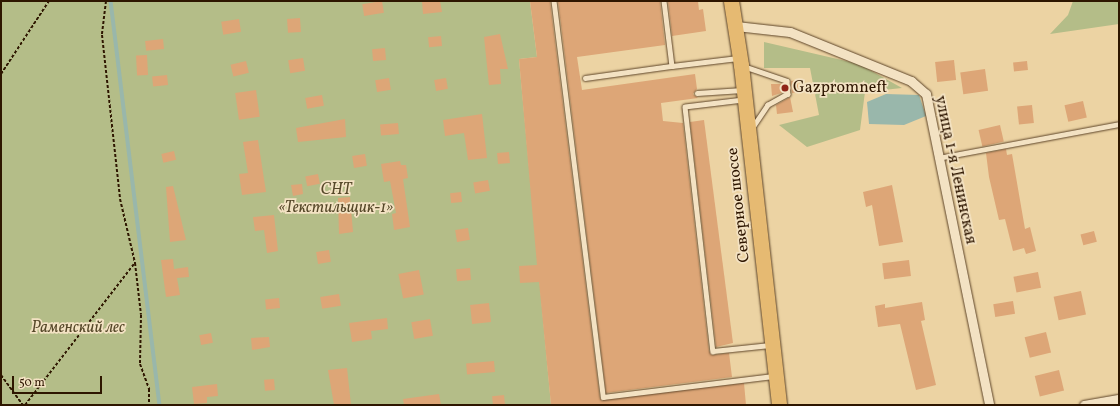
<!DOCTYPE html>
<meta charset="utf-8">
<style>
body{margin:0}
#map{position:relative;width:1120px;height:406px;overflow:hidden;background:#ecd3a3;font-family:Vollkorn,serif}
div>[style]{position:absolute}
.green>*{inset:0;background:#b4bd88}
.water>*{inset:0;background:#99b7ab}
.stream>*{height:3.5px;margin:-1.75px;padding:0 1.75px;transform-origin:1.75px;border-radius:1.75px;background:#99b7ab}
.building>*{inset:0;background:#dda677;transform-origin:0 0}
.path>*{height:2px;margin-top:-1px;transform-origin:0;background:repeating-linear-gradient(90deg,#2e1600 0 3px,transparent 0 5px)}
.roads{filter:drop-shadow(0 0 1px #5e4529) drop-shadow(0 0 1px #5e4529)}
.lane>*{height:4.5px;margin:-2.25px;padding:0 2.25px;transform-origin:2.25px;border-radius:2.25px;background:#f3e2c3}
.street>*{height:9px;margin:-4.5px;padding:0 4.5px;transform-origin:4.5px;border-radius:4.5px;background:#f3e2c3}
.primary>*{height:15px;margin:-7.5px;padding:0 7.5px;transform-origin:7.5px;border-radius:7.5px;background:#e6ba72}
.dots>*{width:11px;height:11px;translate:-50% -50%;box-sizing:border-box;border:2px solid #f3e2c3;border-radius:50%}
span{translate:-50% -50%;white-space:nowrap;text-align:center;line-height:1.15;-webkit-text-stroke:3.5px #f3e2c3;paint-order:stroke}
.poi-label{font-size:16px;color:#2e1600}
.left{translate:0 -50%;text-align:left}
.street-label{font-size:16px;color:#2e1600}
.park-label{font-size:16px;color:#564829;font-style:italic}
.frame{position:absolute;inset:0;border:2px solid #2e1600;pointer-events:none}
.scale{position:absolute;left:12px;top:376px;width:90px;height:18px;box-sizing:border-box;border:2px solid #2e1600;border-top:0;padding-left:5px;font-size:12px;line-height:14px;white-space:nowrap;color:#2e1600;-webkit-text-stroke:3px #f3e2c3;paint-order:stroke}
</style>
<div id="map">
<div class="green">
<i style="clip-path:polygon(1px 1px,530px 1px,537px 57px,519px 59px,551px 405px,1px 405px)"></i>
<i style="clip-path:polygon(1073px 1px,1119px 1px,1119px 24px,1050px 34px,1068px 15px)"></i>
<i style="clip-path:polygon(764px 42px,859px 64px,902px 88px,865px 92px,860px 130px,807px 147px,779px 125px,819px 115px,810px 68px,764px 68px)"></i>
</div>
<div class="water">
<i style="clip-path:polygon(886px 94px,919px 95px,926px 116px,904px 125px,869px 124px,867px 102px)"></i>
</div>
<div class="stream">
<i style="left:111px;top:1px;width:407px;rotate:83.1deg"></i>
</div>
<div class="building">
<i style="left:382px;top:1px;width:12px;height:20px;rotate:81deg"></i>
<i style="clip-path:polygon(422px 1px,440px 1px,442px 12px,423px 14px)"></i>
<i style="clip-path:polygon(530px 1px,550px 1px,600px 399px,744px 383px,746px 405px,551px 405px,539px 282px,520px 283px,519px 266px,537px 265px,519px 59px,537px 57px)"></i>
<i style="clip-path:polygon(558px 1px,660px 1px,665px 45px,577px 57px,582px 90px,695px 74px,697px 89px,693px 94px,698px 98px,661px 103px,663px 121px,683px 123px,709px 351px,713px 355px,729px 353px,732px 377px,606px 393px)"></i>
<i style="clip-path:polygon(668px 1px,698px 1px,699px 10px,703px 9px,706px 31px,672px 36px)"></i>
<i style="left:300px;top:18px;width:14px;height:13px;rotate:86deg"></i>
<i style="left:239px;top:19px;width:13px;height:18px;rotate:81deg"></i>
<i style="clip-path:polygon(500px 34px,508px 69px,500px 69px,501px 84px,489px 85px,484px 37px)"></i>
<i style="left:441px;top:36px;width:10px;height:13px;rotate:84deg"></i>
<i style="left:163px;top:39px;width:10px;height:18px;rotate:84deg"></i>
<i style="left:385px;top:48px;width:12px;height:13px;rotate:85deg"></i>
<i style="left:147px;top:55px;width:20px;height:11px;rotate:87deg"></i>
<i style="left:303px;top:58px;width:13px;height:15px;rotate:81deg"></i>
<i style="left:954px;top:60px;width:20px;height:19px;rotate:84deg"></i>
<i style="left:246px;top:61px;width:12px;height:16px;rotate:76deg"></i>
<i style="left:1027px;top:61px;width:9px;height:14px;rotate:84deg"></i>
<i style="left:985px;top:69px;width:22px;height:25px;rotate:82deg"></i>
<i style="left:167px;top:75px;width:10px;height:15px;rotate:84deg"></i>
<i style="left:389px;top:78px;width:12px;height:14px;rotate:81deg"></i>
<i style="left:446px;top:78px;width:11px;height:12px;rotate:80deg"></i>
<i style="clip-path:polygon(797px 80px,799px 92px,792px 93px,791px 81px)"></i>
<i style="clip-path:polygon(771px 84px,783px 84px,784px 92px,772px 96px)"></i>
<i style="left:256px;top:90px;width:27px;height:21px;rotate:82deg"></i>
<i style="left:322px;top:95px;width:11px;height:17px;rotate:80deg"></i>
<i style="clip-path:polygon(790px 97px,793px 112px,777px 114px,776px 105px)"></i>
<i style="left:1083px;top:101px;width:17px;height:19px;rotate:77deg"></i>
<i style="left:1032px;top:105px;width:18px;height:15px;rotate:84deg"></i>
<i style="clip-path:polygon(482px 114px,487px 158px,468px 160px,464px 133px,445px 136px,443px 120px)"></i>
<i style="clip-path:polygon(345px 119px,346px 137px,298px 142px,296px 128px)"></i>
<i style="clip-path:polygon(704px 120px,733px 343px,716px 347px,690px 122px)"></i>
<i style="left:398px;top:123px;width:11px;height:18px;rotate:85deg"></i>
<i style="left:1000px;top:125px;width:17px;height:22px;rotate:77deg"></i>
<i style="clip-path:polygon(258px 140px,266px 192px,242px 195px,239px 174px,248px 173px,243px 142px)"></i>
<i style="clip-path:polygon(1006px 149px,1007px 155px,1012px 154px,1025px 229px,1030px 227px,1036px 251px,1026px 254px,1024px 248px,1013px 251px,1005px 219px,999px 220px,989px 177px,986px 153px)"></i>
<i style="left:174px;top:151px;width:9px;height:13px;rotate:77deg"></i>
<i style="left:509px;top:152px;width:11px;height:12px;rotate:85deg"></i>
<i style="left:365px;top:154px;width:12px;height:13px;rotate:81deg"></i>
<i style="clip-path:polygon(400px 161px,401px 165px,406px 165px,408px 178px,403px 179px,410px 227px,394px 230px,392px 214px,396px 213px,390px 181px,384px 182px,381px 164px)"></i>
<i style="left:318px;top:174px;width:10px;height:13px;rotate:79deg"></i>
<i style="left:488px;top:180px;width:11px;height:15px;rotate:80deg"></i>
<i style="clip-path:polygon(302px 184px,303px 194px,293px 196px,291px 185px)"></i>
<i style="clip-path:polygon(892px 185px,903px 242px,879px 246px,872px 205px,866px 207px,863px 192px)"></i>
<i style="clip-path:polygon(173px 186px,186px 240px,170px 242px,166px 187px)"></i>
<i style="left:461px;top:192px;width:10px;height:11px;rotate:84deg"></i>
<i style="clip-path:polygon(350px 197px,353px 232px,339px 234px,338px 198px)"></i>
<i style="clip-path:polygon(274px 215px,278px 251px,267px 253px,264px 230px,255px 231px,253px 217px)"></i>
<i style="left:468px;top:228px;width:12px;height:13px;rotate:81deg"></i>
<i style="left:1094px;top:231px;width:11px;height:14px;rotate:75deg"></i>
<i style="left:329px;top:250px;width:12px;height:13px;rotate:81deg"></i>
<i style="clip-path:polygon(173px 259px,174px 269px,188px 267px,189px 277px,177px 278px,180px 295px,166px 297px,161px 260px)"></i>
<i style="left:909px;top:260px;width:16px;height:27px;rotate:83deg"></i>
<i style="left:470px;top:268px;width:12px;height:14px;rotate:85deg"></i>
<i style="left:419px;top:270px;width:25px;height:21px;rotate:79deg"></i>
<i style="left:1038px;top:272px;width:16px;height:25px;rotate:79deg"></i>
<i style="left:1081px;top:291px;width:24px;height:28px;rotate:78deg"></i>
<i style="left:339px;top:294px;width:12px;height:19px;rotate:81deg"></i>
<i style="left:279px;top:298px;width:10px;height:14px;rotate:84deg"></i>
<i style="left:1013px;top:301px;width:13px;height:20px;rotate:81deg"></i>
<i style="clip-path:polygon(922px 302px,925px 320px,921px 321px,936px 385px,916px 390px,900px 324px,878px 327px,875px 306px,885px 304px,885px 308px)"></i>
<i style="left:489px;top:303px;width:19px;height:19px;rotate:84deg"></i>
<i style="clip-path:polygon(387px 318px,388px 329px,371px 331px,372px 339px,352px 342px,349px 323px)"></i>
<i style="left:430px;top:319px;width:17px;height:19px;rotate:80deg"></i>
<i style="left:1046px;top:332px;width:21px;height:22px;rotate:76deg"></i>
<i style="left:211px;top:333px;width:10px;height:12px;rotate:79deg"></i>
<i style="clip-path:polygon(269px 337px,270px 347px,252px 350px,251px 338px)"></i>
<i style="left:494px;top:361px;width:11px;height:28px;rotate:85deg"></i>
<i style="clip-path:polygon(347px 368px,351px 405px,334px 405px,328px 370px)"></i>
<i style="left:1059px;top:370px;width:21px;height:25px;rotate:76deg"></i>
<i style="left:274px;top:379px;width:11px;height:10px;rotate:85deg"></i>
<i style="clip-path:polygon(217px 384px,218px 396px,207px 397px,207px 403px,194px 404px,192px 387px)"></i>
<i style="clip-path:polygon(439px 394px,441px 405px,404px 405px,403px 399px)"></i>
<i style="left:504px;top:395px;width:10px;height:12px;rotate:84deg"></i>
</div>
<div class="path">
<i style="left:106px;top:1px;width:34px;rotate:97deg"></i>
<i style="left:102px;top:35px;width:165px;rotate:83.7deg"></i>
<i style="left:120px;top:199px;width:66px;rotate:76.8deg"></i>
<i style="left:135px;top:263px;width:52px;rotate:83.4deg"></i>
<i style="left:141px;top:315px;width:49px;rotate:91.2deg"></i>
<i style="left:140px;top:364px;width:27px;rotate:70deg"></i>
<i style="left:149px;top:389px;width:16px;rotate:90deg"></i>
<i style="left:1px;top:74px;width:87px;rotate:-56.7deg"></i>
<i style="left:1px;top:375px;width:37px;rotate:54deg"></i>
<i style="left:25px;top:405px;width:178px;rotate:-52.3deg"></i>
</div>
<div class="roads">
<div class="lane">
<i style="left:554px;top:1px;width:399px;rotate:82.9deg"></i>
<i style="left:603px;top:397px;width:171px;rotate:-7deg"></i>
<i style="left:664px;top:1px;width:65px;rotate:83deg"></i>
<i style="left:672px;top:66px;width:66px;rotate:-6.9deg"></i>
<i style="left:743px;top:66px;width:46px;rotate:18.8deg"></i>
<i style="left:787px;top:81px;width:13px;rotate:86deg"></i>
<i style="left:788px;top:94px;width:23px;rotate:151deg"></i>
<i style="left:768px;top:105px;width:29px;rotate:124deg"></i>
<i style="left:585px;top:78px;width:88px;rotate:-7.9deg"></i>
<i style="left:697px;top:93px;width:45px;rotate:-3.8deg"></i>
<i style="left:743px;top:100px;width:58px;rotate:173.1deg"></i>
<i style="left:685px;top:107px;width:246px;rotate:83.5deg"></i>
<i style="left:713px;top:351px;width:57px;rotate:-6deg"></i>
<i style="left:938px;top:158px;width:184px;rotate:-10.6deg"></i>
</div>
<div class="street">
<i style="left:736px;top:26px;width:54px;rotate:6.3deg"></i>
<i style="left:790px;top:32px;width:131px;rotate:22deg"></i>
<i style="left:911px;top:81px;width:20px;rotate:41deg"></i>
<i style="left:926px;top:94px;width:317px;rotate:78.5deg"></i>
<i style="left:1084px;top:405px;width:36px;rotate:-10deg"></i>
</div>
<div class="primary">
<i style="left:731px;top:1px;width:65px;rotate:81.1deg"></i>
<i style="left:741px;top:65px;width:342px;rotate:83.6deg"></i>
</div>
</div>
<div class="dots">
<i style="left:785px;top:88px;background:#8f2418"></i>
</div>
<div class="poi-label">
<span class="left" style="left:793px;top:88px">Gazpromneft</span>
</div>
<div class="street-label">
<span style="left:955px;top:170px;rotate:78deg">улица 1-я Ленинская</span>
<span style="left:739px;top:205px;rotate:-96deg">Северное шоссе</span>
</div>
<div class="park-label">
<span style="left:336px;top:199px">СНТ<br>«Текстильщик-1»</span>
<span style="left:78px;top:328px">Раменский лес</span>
</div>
<div class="frame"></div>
<div class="scale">50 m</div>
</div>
